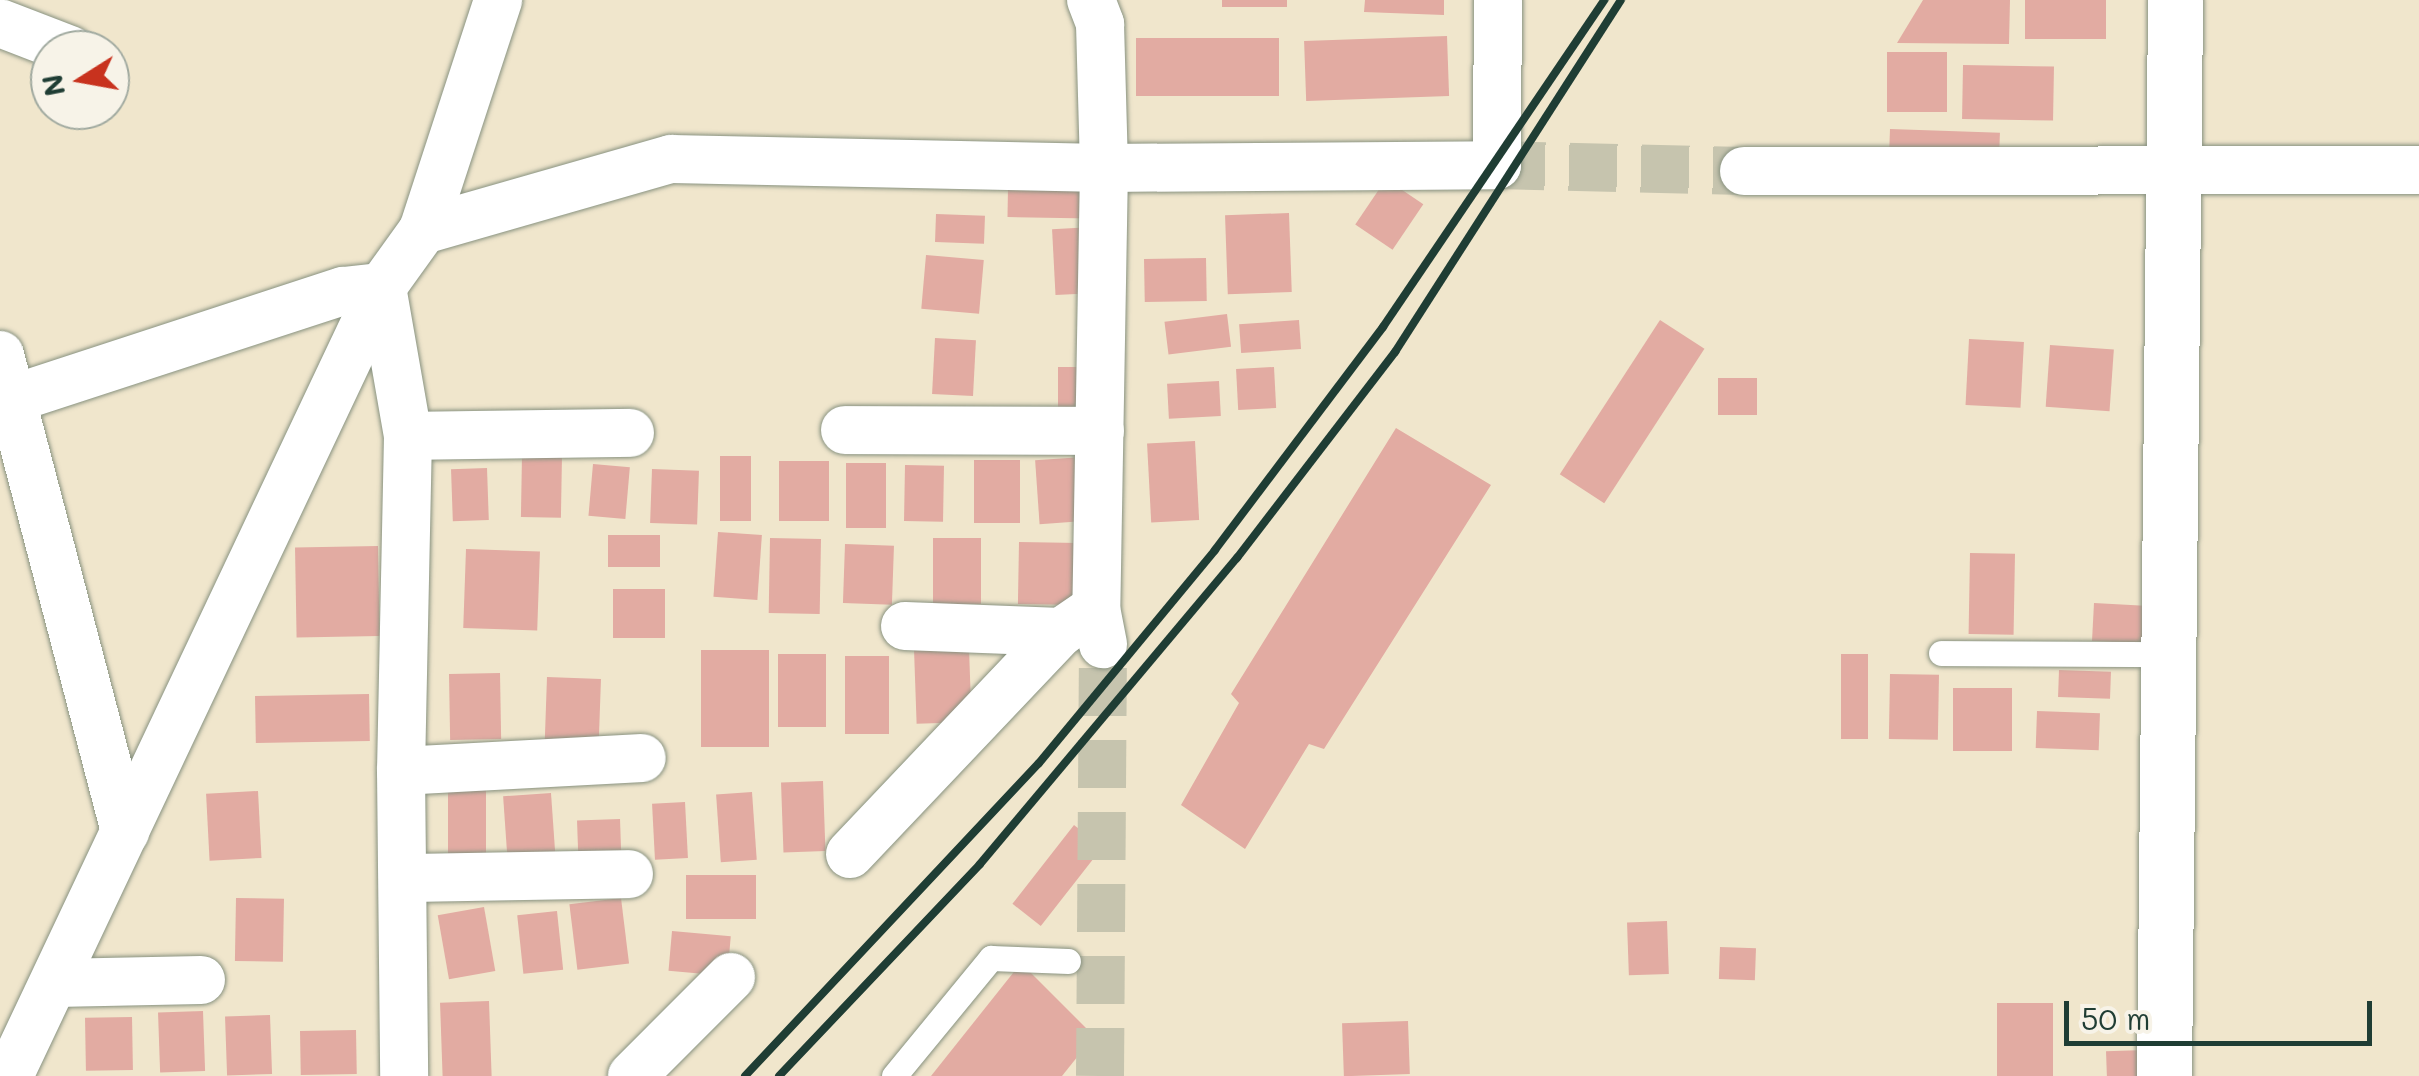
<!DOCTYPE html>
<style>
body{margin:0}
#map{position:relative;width:2419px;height:1076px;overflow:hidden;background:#f0e6cc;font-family:Mali,sans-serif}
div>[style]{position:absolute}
.building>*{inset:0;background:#e2aba2;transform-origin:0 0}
.minor-tunnel>*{height:48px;margin-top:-24px;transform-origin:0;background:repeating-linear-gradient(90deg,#c6c4ae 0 48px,transparent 0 72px)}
.roads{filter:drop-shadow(0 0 2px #889280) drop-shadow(0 0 2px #889280)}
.service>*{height:25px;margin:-12.5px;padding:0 12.5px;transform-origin:12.5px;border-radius:12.5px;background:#fff}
.minor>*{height:48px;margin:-24px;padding:0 24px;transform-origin:24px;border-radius:24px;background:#fff}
.tertiary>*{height:55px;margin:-27.5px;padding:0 27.5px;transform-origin:27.5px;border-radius:27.5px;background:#fff}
.rail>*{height:8px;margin:-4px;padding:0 4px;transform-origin:4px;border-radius:4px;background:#1f3d34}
span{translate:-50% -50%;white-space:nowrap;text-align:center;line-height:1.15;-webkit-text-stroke:8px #f7f3e8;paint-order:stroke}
.north{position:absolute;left:30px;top:30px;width:100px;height:100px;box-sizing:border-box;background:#f7f3e8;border:2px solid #a1aaa0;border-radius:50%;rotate:259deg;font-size:28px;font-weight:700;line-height:40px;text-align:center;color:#1f3d34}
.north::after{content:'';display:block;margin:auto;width:35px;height:45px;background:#c8321e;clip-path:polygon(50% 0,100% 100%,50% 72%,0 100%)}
.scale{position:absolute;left:2064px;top:1001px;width:308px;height:45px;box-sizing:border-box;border:5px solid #1f3d34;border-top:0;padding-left:12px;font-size:30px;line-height:35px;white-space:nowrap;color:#1f3d34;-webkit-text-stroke:8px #f7f3e8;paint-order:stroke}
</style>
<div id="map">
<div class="building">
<i style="left:1222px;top:0;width:65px;height:7px"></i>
<i style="clip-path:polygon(1365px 0,1444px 0,1444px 15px,1364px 12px)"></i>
<i style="clip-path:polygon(1923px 0,2010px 0,2009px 44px,1897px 43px)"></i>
<i style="left:2025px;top:0;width:81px;height:39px"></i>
<i style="left:1447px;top:36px;width:60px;height:143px;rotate:88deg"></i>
<i style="left:1136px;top:38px;width:143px;height:58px"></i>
<i style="left:1947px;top:52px;width:60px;height:60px;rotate:90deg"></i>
<i style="left:1963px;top:65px;width:91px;height:54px;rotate:1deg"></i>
<i style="left:1890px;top:129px;width:110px;height:27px;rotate:2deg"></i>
<i style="left:1386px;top:179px;width:45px;height:55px;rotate:34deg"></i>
<i style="left:1008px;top:188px;width:83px;height:29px;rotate:1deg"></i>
<i style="left:1289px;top:213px;width:79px;height:64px;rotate:88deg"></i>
<i style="left:936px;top:214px;width:49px;height:28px;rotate:2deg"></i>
<i style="left:1093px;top:227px;width:66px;height:41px;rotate:87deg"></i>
<i style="left:926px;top:255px;width:58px;height:54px;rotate:5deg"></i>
<i style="left:1206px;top:258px;width:43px;height:62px;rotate:89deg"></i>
<i style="left:1227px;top:314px;width:33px;height:63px;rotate:83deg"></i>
<i style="left:1299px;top:320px;width:29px;height:60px;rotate:86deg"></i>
<i style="left:1660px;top:320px;width:53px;height:184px;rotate:33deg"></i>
<i style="left:935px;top:338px;width:41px;height:56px;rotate:3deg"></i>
<i style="left:1969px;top:339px;width:55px;height:66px;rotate:3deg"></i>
<i style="left:2050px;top:345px;width:64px;height:62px;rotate:4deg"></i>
<i style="left:1058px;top:367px;width:35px;height:46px"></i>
<i style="left:1274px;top:367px;width:41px;height:38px;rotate:87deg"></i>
<i style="left:1757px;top:378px;width:37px;height:39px;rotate:90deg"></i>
<i style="left:1219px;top:381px;width:35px;height:52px;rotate:87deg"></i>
<i style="clip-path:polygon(1396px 428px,1491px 485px,1324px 749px,1309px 744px,1245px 849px,1181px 805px,1239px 703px,1231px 694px)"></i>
<i style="left:1195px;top:441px;width:79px;height:48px;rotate:87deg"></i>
<i style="left:522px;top:455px;width:40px;height:62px;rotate:1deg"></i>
<i style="left:720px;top:456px;width:31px;height:65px"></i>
<i style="left:1083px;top:457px;width:64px;height:48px;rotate:86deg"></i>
<i style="left:974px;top:460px;width:46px;height:63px"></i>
<i style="left:779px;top:461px;width:50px;height:60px"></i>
<i style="left:846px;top:463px;width:40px;height:65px"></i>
<i style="left:593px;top:464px;width:37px;height:52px;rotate:5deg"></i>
<i style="left:905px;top:465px;width:39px;height:56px;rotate:1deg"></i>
<i style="left:487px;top:468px;width:52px;height:36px;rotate:88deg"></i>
<i style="left:652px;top:469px;width:47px;height:54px;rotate:2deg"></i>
<i style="left:718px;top:532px;width:44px;height:65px;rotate:4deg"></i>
<i style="left:608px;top:535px;width:52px;height:32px"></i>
<i style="left:770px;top:538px;width:51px;height:75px;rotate:1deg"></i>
<i style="left:933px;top:538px;width:48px;height:66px"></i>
<i style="left:1019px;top:542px;width:60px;height:62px;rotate:1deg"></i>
<i style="left:845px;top:544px;width:49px;height:59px;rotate:2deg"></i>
<i style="left:378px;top:546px;width:90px;height:83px;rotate:89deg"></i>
<i style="left:466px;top:549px;width:74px;height:79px;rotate:2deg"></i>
<i style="left:1970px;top:553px;width:45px;height:81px;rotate:1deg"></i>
<i style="left:613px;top:589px;width:52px;height:49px"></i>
<i style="left:2094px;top:603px;width:55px;height:38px;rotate:3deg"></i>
<i style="left:969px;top:648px;width:74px;height:55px;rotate:88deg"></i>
<i style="left:701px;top:650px;width:68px;height:97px"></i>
<i style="left:826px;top:654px;width:73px;height:48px;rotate:90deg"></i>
<i style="left:1841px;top:654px;width:27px;height:85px"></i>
<i style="left:845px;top:656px;width:44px;height:78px"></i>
<i style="left:2059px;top:670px;width:52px;height:27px;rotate:2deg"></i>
<i style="left:500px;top:673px;width:66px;height:51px;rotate:89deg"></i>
<i style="left:1890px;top:674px;width:49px;height:65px;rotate:1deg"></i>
<i style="left:547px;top:677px;width:54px;height:63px;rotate:2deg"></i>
<i style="left:1953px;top:688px;width:59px;height:63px"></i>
<i style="left:369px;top:694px;width:47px;height:114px;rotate:89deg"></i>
<i style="left:2037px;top:711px;width:63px;height:37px;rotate:2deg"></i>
<i style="left:823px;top:781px;width:70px;height:42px;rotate:88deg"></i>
<i style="left:448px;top:787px;width:38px;height:72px"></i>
<i style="left:258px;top:791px;width:67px;height:52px;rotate:87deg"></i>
<i style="left:752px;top:792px;width:68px;height:36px;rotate:86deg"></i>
<i style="left:551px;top:793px;width:63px;height:48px;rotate:86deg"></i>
<i style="left:685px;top:802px;width:56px;height:33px;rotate:87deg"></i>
<i style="left:620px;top:819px;width:34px;height:43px;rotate:88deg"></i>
<i style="left:1074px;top:825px;width:36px;height:100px;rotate:38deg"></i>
<i style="left:686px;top:875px;width:70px;height:44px"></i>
<i style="left:236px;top:898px;width:48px;height:63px;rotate:1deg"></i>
<i style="left:621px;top:898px;width:66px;height:52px;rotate:83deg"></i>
<i style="left:484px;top:907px;width:65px;height:47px;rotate:80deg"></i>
<i style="left:557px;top:911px;width:59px;height:40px;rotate:84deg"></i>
<i style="left:1667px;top:921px;width:53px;height:40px;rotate:88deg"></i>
<i style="left:672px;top:931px;width:59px;height:40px;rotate:5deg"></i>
<i style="left:1720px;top:947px;width:36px;height:32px;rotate:2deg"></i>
<i style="clip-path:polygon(1021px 963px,1094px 1036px,1062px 1076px,931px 1076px)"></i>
<i style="left:489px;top:1001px;width:75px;height:49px;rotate:88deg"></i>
<i style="left:1997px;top:1003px;width:56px;height:73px"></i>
<i style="left:203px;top:1011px;width:60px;height:45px;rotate:88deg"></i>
<i style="left:270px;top:1015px;width:59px;height:45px;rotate:88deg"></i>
<i style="left:132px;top:1017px;width:53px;height:47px;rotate:89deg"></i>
<i style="left:1408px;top:1021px;width:53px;height:66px;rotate:88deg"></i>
<i style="left:356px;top:1030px;width:44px;height:56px;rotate:89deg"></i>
<i style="left:2145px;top:1050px;width:26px;height:39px;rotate:88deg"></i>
</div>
<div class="minor-tunnel">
<i style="left:1497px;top:165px;width:247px;rotate:1.4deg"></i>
<i style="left:1100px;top:1076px;width:432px;rotate:-89.6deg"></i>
</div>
<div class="roads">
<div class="service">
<i style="left:1941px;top:653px;width:225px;rotate:0.3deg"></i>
<i style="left:894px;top:1076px;width:153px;rotate:-50.6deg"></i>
<i style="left:991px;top:958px;width:77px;rotate:2.2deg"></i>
</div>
<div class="minor">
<i style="left:1091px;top:0;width:26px;rotate:69deg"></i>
<i style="left:1100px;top:24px;width:144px;rotate:88.4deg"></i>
<i style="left:1104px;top:168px;width:440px;rotate:91deg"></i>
<i style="left:1096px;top:608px;width:37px;rotate:79deg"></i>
<i style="left:0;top:23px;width:75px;rotate:21.1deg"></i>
<i style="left:1744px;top:171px;width:675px;rotate:-0.08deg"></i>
<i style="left:423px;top:230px;width:258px;rotate:-16deg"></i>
<i style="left:671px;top:159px;width:433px;rotate:1.2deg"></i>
<i style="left:1104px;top:168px;width:393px;rotate:-0.4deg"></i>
<i style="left:1497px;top:165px;width:165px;rotate:-89.7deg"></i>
<i style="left:382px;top:287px;width:151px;rotate:80.1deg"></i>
<i style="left:408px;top:436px;width:335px;rotate:91.2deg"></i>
<i style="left:401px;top:771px;width:305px;rotate:89.4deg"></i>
<i style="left:0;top:355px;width:493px;rotate:75.3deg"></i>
<i style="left:0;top:403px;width:361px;rotate:-18.1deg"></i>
<i style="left:343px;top:291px;width:39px;rotate:-6deg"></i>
<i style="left:845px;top:430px;width:255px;rotate:0.2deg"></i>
<i style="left:408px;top:436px;width:222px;rotate:-0.8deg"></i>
<i style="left:905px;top:626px;width:156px;rotate:2.2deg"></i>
<i style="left:401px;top:771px;width:241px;rotate:-3.1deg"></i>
<i style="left:850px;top:854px;width:306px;rotate:-46.5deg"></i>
<i style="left:1061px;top:632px;width:42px;rotate:-34.4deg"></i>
<i style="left:406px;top:878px;width:223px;rotate:-1deg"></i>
<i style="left:55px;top:983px;width:146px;rotate:-1.2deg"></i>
<i style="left:9px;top:1076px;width:873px;rotate:-64.7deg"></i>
<i style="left:382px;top:287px;width:70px;rotate:-54.3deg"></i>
<i style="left:423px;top:230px;width:242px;rotate:-71.9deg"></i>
<i style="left:632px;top:1076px;width:140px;rotate:-45deg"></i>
</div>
<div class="tertiary">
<i style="left:2164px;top:1076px;width:1076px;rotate:-89.41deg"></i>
</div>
</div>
<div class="rail">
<i style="left:745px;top:1076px;width:429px;rotate:-46.8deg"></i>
<i style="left:1039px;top:763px;width:276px;rotate:-50.4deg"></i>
<i style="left:1215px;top:550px;width:279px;rotate:-53deg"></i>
<i style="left:1383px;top:327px;width:395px;rotate:-55.9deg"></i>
<i style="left:779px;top:1076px;width:292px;rotate:-46.5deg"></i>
<i style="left:980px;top:864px;width:400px;rotate:-50deg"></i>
<i style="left:1237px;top:558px;width:260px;rotate:-52.5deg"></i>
<i style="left:1395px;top:352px;width:418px;rotate:-57.3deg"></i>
</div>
<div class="north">N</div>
<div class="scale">50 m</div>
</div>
